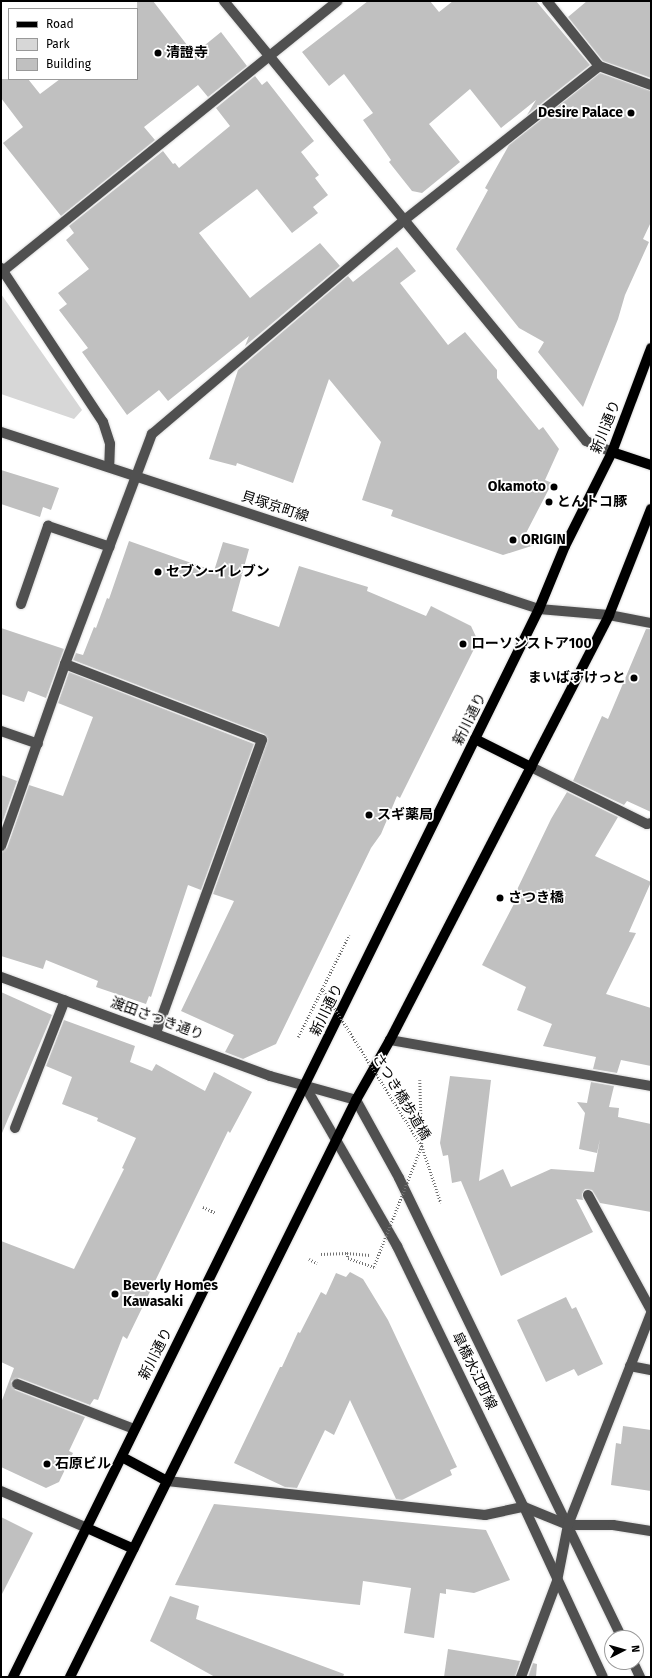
<!DOCTYPE html>
<meta charset="utf-8">
<style>
body{margin:0}
#map{position:relative;width:652px;height:1678px;overflow:hidden;background:#fff;font-family:"Fira Sans","Noto Sans JP",sans-serif}
div>[style]{position:absolute}
.green>*{inset:0;background:#d7d7d7}
.building>*{inset:0;background:#c0c0c0}
.path>*{height:2.5px;margin-top:-1.25px;transform-origin:0;background:repeating-linear-gradient(90deg,#727272 0 1px,transparent 0 3px)}
.roads{filter:drop-shadow(0 0 1px #dbdbdb) drop-shadow(0 0 1px #dbdbdb)}
.minor>*{height:10px;margin:-5px;padding:0 5px;transform-origin:5px;border-radius:5px;background:#505050}
.major>*{height:10px;margin:-5px;padding:0 5px;transform-origin:5px;border-radius:5px;background:#000}
.path-bridge>*{height:2.5px;margin-top:-1.25px;transform-origin:0;background:repeating-linear-gradient(90deg,#727272 0 1px,transparent 0 3px)}
.dots>*{width:11px;height:11px;translate:-50% -50%;box-sizing:border-box;border:2px solid #fff;border-radius:50%}
span{translate:-50% -50%;white-space:nowrap;text-align:center;line-height:1.15;-webkit-text-stroke:3.5px #fff;paint-order:stroke}
.poi-label{font-size:14px;color:#000;font-weight:700}
.left{translate:0 -50%;text-align:left}
.right{translate:-100% -50%;text-align:right}
.street-label{font-size:14px;color:#000}
.frame{position:absolute;inset:0;border:2px solid #000;pointer-events:none}
.legend{position:absolute;left:8px;top:8px;width:130px;height:72px;box-sizing:border-box;background:#fff;border:1px solid #999;margin:0;padding:5px 7px;list-style:none;font-size:12px;color:#000}
.legend li{display:flex;align-items:center;gap:8px;height:20px}
.legend b{width:20px;border:1px solid #999}
.north{position:absolute;left:604px;top:1630px;width:40px;height:40px;box-sizing:border-box;background:#fff;border:1px solid #999;border-radius:50%;rotate:84deg;font-size:11px;font-weight:700;line-height:16px;text-align:center;color:#000}
.north::after{content:'';display:block;margin:auto;width:14px;height:18px;background:#000;clip-path:polygon(50% 0,100% 100%,50% 72%,0 100%)}
</style>
<div id="map">
<div class="green">
<i style="clip-path:polygon(1px 294px,82px 410px,74px 419px,1px 394px)"></i>
</div>
<div class="building">
<i style="clip-path:polygon(137px 1px,153px 1px,194px 54px,221px 32px,247px 66px,208px 97px,198px 85px,144px 127px,155px 140px,61px 216px,3px 143px,23px 127px,1px 98px,1px 79px,28px 79px,40px 94px,60px 79px,137px 79px)"></i>
<i style="clip-path:polygon(368px 1px,430px 1px,439px 12px,453px 1px,536px 1px,590px 65px,527px 115px,536px 100px,501px 128px,470px 89px,429px 124px,460px 162px,422px 193px,412px 191px,389px 162px,391px 160px,363px 120px,373px 113px,344px 74px,329px 86px,302px 52px)"></i>
<i style="clip-path:polygon(587px 1px,651px 1px,651px 78px,603px 61px,568px 17px)"></i>
<i style="clip-path:polygon(600px 73px,651px 91px,651px 222px,643px 239px,649px 242px,625px 295px,618px 319px,583px 407px,538px 352px,544px 342px,519px 328px,456px 249px,488px 190px,485px 188px,509px 145px)"></i>
<i style="clip-path:polygon(255px 76px,262px 85px,267px 81px,314px 141px,301px 152px,319px 175px,315px 178px,328px 195px,313px 207px,318px 213px,292px 233px,257px 189px,199px 233px,250px 298px,320px 243px,340px 266px,245px 346px,249px 336px,168px 401px,159px 390px,127px 415px,82px 352px,88px 348px,59px 310px,67px 304px,58px 293px,89px 269px,66px 240px,74px 233px,69px 226px,163px 151px,173px 164px,175px 163px,179px 168px,230px 126px,216px 108px)"></i>
<i style="clip-path:polygon(397px 247px,416px 271px,400px 283px,448px 345px,465px 332px,497px 370px,497px 378px,539px 430px,543px 427px,559px 449px,545px 480px,552px 483px,525px 535px,541px 543px,503px 555px,391px 516px,393px 510px,362px 500px,381px 442px,329px 379px,293px 483px,237px 463px,236px 466px,209px 459px,238px 370px,348px 276px,353px 282px)"></i>
<i style="clip-path:polygon(1px 470px,59px 488px,51px 510px,43px 507px,40px 517px,1px 504px)"></i>
<i style="clip-path:polygon(129px 541px,214px 571px,223px 542px,249px 549px,232px 611px,279px 627px,299px 566px,368px 587px,367px 591px,426px 616px,431px 606px,471px 626px,478px 641px,400px 798px,397px 796px,381px 834px,371px 848px,276px 1044px,243px 1059px,225px 1052px,234px 1035px,181px 1011px,234px 901px,213px 894px,268px 739px,264px 734px,73px 660px,76px 653px,83px 655px,94px 627px,96px 628px,107px 598px,109px 599px)"></i>
<i style="clip-path:polygon(1px 628px,64px 649px,46px 698px,28px 691px,24px 702px,1px 694px)"></i>
<i style="clip-path:polygon(646px 629px,651px 629px,651px 812px,627px 801px,624px 805px,573px 781px,602px 716px,608px 719px)"></i>
<i style="clip-path:polygon(69px 672px,254px 744px,201px 890px,188px 885px,151px 997px,149px 996px,146px 1004px,96px 987px,98px 981px,46px 960px,43px 969px,1px 956px,1px 852px,7px 848px,29px 785px,63px 796px,93px 717px,58px 703px)"></i>
<i style="clip-path:polygon(1px 775px,17px 781px,1px 826px)"></i>
<i style="clip-path:polygon(567px 792px,618px 817px,595px 856px,651px 882px,629px 932px,636px 933px,606px 994px,651px 1008px,651px 1066px,621px 1060px,617px 1073px,593px 1069px,596px 1057px,543px 1046px,552px 1024px,517px 1010px,526px 987px,482px 965px,516px 900px,513px 898px,551px 819px)"></i>
<i style="clip-path:polygon(1px 992px,52px 1015px,2px 1133px,1px 1133px)"></i>
<i style="clip-path:polygon(64px 1020px,135px 1046px,130px 1062px,152px 1071px,156px 1064px,205px 1091px,214px 1072px,252px 1092px,230px 1133px,228px 1131px,127px 1339px,123px 1336px,98px 1400px,94px 1399px,90px 1405px,19px 1378px,11px 1381px,15px 1390px,85px 1417px,69px 1451px,73px 1453px,59px 1482px,46px 1488px,1px 1467px,1px 1403px,14px 1368px,1px 1362px,1px 1241px,74px 1269px,124px 1169px,122px 1168px,136px 1138px,97px 1121px,98px 1118px,62px 1104px,72px 1077px,46px 1066px)"></i>
<i style="clip-path:polygon(450px 1076px,491px 1080px,479px 1181px,503px 1169px,511px 1187px,551px 1169px,594px 1172px,600px 1139px,597px 1153px,579px 1149px,585px 1113px,577px 1102px,587px 1103px,591px 1082px,614px 1086px,609px 1107px,619px 1108px,618px 1117px,651px 1124px,651px 1212px,600px 1203px,592px 1190px,585px 1189px,582px 1194px,583px 1200px,576px 1199px,593px 1232px,501px 1276px,461px 1181px,452px 1183px,448px 1155px,443px 1156px,440px 1143px)"></i>
<i style="clip-path:polygon(350px 1272px,363px 1279px,388px 1320px,457px 1467px,450px 1470px,452px 1475px,402px 1500px,396px 1499px,350px 1400px,334px 1435px,325px 1430px,297px 1488px,285px 1487px,234px 1463px,280px 1367px,282px 1367px,298px 1332px,300px 1333px,321px 1292px,326px 1295px,336px 1273px,346px 1277px)"></i>
<i style="clip-path:polygon(566px 1297px,572px 1309px,576px 1307px,603px 1364px,578px 1376px,574px 1369px,546px 1382px,517px 1320px)"></i>
<i style="clip-path:polygon(623px 1426px,651px 1430px,651px 1491px,611px 1485px,616px 1443px,621px 1444px)"></i>
<i style="clip-path:polygon(214px 1504px,486px 1530px,510px 1580px,474px 1593px,446px 1589px,446px 1594px,440px 1593px,434px 1638px,404px 1633px,411px 1588px,363px 1581px,360px 1605px,175px 1585px)"></i>
<i style="clip-path:polygon(1px 1517px,33px 1533px,1px 1596px)"></i>
<i style="clip-path:polygon(170px 1596px,199px 1606px,196px 1619px,344px 1674px,343px 1677px,215px 1677px,150px 1641px)"></i>
<i style="clip-path:polygon(448px 1649px,520px 1661px,515px 1677px,444px 1677px)"></i>
<i style="clip-path:polygon(533px 1663px,537px 1664px,536px 1677px,528px 1677px)"></i>
</div>
<div class="path">
<i style="left:298px;top:1037px;width:114px;rotate:-63.4deg"></i>
<i style="left:420px;top:1080px;width:66px;rotate:88.3deg"></i>
<i style="left:422px;top:1146px;width:60px;rotate:71.6deg"></i>
<i style="left:203px;top:1207px;width:14px;rotate:25deg"></i>
<i style="left:347px;top:1253px;width:23px;rotate:5deg"></i>
<i style="left:321px;top:1254px;width:26px;rotate:-2deg"></i>
<i style="left:347px;top:1253px;width:5px;rotate:79deg"></i>
<i style="left:348px;top:1258px;width:28px;rotate:19deg"></i>
<i style="left:309px;top:1259px;width:9px;rotate:27deg"></i>
</div>
<div class="roads">
<div class="minor">
<i style="left:224px;top:1px;width:570px;rotate:50.55deg"></i>
<i style="left:586px;top:441px;width:28px;rotate:23deg"></i>
<i style="left:547px;top:1px;width:83px;rotate:51.3deg"></i>
<i style="left:599px;top:66px;width:55px;rotate:20.1deg"></i>
<i style="left:1px;top:268px;width:185px;rotate:56.5deg"></i>
<i style="left:103px;top:422px;width:23px;rotate:72deg"></i>
<i style="left:110px;top:444px;width:23px;rotate:92deg"></i>
<i style="left:3px;top:271px;width:430px;rotate:-38.9deg"></i>
<i style="left:1px;top:432px;width:566px;rotate:18.21deg"></i>
<i style="left:539px;top:609px;width:70px;rotate:4.9deg"></i>
<i style="left:609px;top:615px;width:43px;rotate:10.8deg"></i>
<i style="left:21px;top:604px;width:83px;rotate:-70.9deg"></i>
<i style="left:48px;top:526px;width:65px;rotate:18.7deg"></i>
<i style="left:65px;top:664px;width:211px;rotate:21.1deg"></i>
<i style="left:262px;top:740px;width:312px;rotate:109.9deg"></i>
<i style="left:1px;top:731px;width:39px;rotate:19deg"></i>
<i style="left:531px;top:767px;width:129px;rotate:26.2deg"></i>
<i style="left:647px;top:824px;width:4px;rotate:-14deg"></i>
<i style="left:1px;top:846px;width:193px;rotate:-70.6deg"></i>
<i style="left:65px;top:664px;width:246px;rotate:-69.3deg"></i>
<i style="left:152px;top:434px;width:329px;rotate:-40.3deg"></i>
<i style="left:403px;top:221px;width:250px;rotate:-38.3deg"></i>
<i style="left:1px;top:977px;width:287px;rotate:20.2deg"></i>
<i style="left:270px;top:1076px;width:89px;rotate:15.6deg"></i>
<i style="left:356px;top:1100px;width:89px;rotate:61.1deg"></i>
<i style="left:399px;top:1178px;width:511px;rotate:64.14deg"></i>
<i style="left:390px;top:1040px;width:265px;rotate:10deg"></i>
<i style="left:305px;top:1086px;width:185px;rotate:60.1deg"></i>
<i style="left:397px;top:1246px;width:290px;rotate:64.1deg"></i>
<i style="left:524px;top:1507px;width:187px;rotate:65.1deg"></i>
<i style="left:15px;top:1128px;width:137px;rotate:-68.7deg"></i>
<i style="left:588px;top:1195px;width:131px;rotate:61.3deg"></i>
<i style="left:630px;top:1366px;width:21px;rotate:11deg"></i>
<i style="left:17px;top:1384px;width:125px;rotate:21deg"></i>
<i style="left:167px;top:1481px;width:320px;rotate:6.1deg"></i>
<i style="left:485px;top:1515px;width:40px;rotate:-12deg"></i>
<i style="left:524px;top:1507px;width:48px;rotate:22.2deg"></i>
<i style="left:568px;top:1525px;width:45px"></i>
<i style="left:613px;top:1525px;width:38px;rotate:9deg"></i>
<i style="left:1px;top:1491px;width:94px;rotate:23.3deg"></i>
<i style="left:633px;top:1662px;width:17px;rotate:65deg"></i>
<i style="left:521px;top:1677px;width:103px;rotate:-69.4deg"></i>
<i style="left:557px;top:1581px;width:57px;rotate:-78.9deg"></i>
<i style="left:568px;top:1525px;width:228px;rotate:-68.6deg"></i>
</div>
<div class="major">
<i style="left:612px;top:452px;width:41px;rotate:18.4deg"></i>
<i style="left:475px;top:739px;width:63px;rotate:26.6deg"></i>
<i style="left:122px;top:1457px;width:51px;rotate:28.1deg"></i>
<i style="left:87px;top:1528px;width:51px;rotate:24.1deg"></i>
<i style="left:13px;top:1677px;width:1191px;rotate:-63.78deg"></i>
<i style="left:539px;top:609px;width:68px;rotate:-67.6deg"></i>
<i style="left:565px;top:546px;width:105px;rotate:-63.4deg"></i>
<i style="left:612px;top:452px;width:111px;rotate:-69.4deg"></i>
<i style="left:70px;top:1677px;width:644px;rotate:-63.63deg"></i>
<i style="left:356px;top:1100px;width:69px;rotate:-60.5deg"></i>
<i style="left:390px;top:1040px;width:478px;rotate:-62.7deg"></i>
<i style="left:609px;top:615px;width:114px;rotate:-68.4deg"></i>
</div>
</div>
<div class="path-bridge">
<i style="left:322px;top:988px;width:187px;rotate:57.7deg"></i>
<i style="left:422px;top:1146px;width:130px;rotate:111.6deg"></i>
</div>
<div class="dots">
<i style="left:158px;top:53px;background:#000"></i>
<i style="left:631px;top:113px;background:#000"></i>
<i style="left:554px;top:487px;background:#000"></i>
<i style="left:549px;top:502px;background:#000"></i>
<i style="left:513px;top:540px;background:#000"></i>
<i style="left:158px;top:572px;background:#000"></i>
<i style="left:463px;top:644px;background:#000"></i>
<i style="left:634px;top:678px;background:#000"></i>
<i style="left:369px;top:815px;background:#000"></i>
<i style="left:500px;top:898px;background:#000"></i>
<i style="left:115px;top:1294px;background:#000"></i>
<i style="left:47px;top:1464px;background:#000"></i>
</div>
<div class="poi-label">
<span class="left" style="left:166px;top:53px">清證寺</span>
<span class="right" style="left:623px;top:113px">Desire Palace</span>
<span class="right" style="left:546px;top:487px">Okamoto</span>
<span class="left" style="left:557px;top:502px">とんトコ豚</span>
<span class="left" style="left:521px;top:540px">ORIGIN</span>
<span class="left" style="left:166px;top:572px">セブン-イレブン</span>
<span class="left" style="left:471px;top:644px">ローソンストア100</span>
<span class="right" style="left:626px;top:678px">まいばすけっと</span>
<span class="left" style="left:377px;top:815px">スギ薬局</span>
<span class="left" style="left:508px;top:898px">さつき橋</span>
<span class="left" style="left:123px;top:1294px">Beverly Homes<br>Kawasaki</span>
<span class="left" style="left:55px;top:1464px">石原ビル</span>
</div>
<div class="street-label">
<span style="left:606px;top:427px;rotate:-68deg">新川通り</span>
<span style="left:275px;top:507px;rotate:18deg">貝塚京町線</span>
<span style="left:470px;top:719px;rotate:-64deg">新川通り</span>
<span style="left:327px;top:1010px;rotate:-64deg">新川通り</span>
<span style="left:157px;top:1019px;rotate:20deg">渡田さつき通り</span>
<span style="left:401px;top:1097px;rotate:59deg">さつき橋歩道橋</span>
<span style="left:156px;top:1354px;rotate:-63deg">新川通り</span>
<span style="left:474px;top:1371px;rotate:64deg">皐橋水江町線</span>
</div>
<div class="frame"></div>
<ul class="legend">
<li><b style="height:5px;background:#000"></b>Road</li>
<li><b style="height:11px;background:#d7d7d7"></b>Park</li>
<li><b style="height:11px;background:#c0c0c0"></b>Building</li>
</ul>
<div class="north">N</div>
</div>
